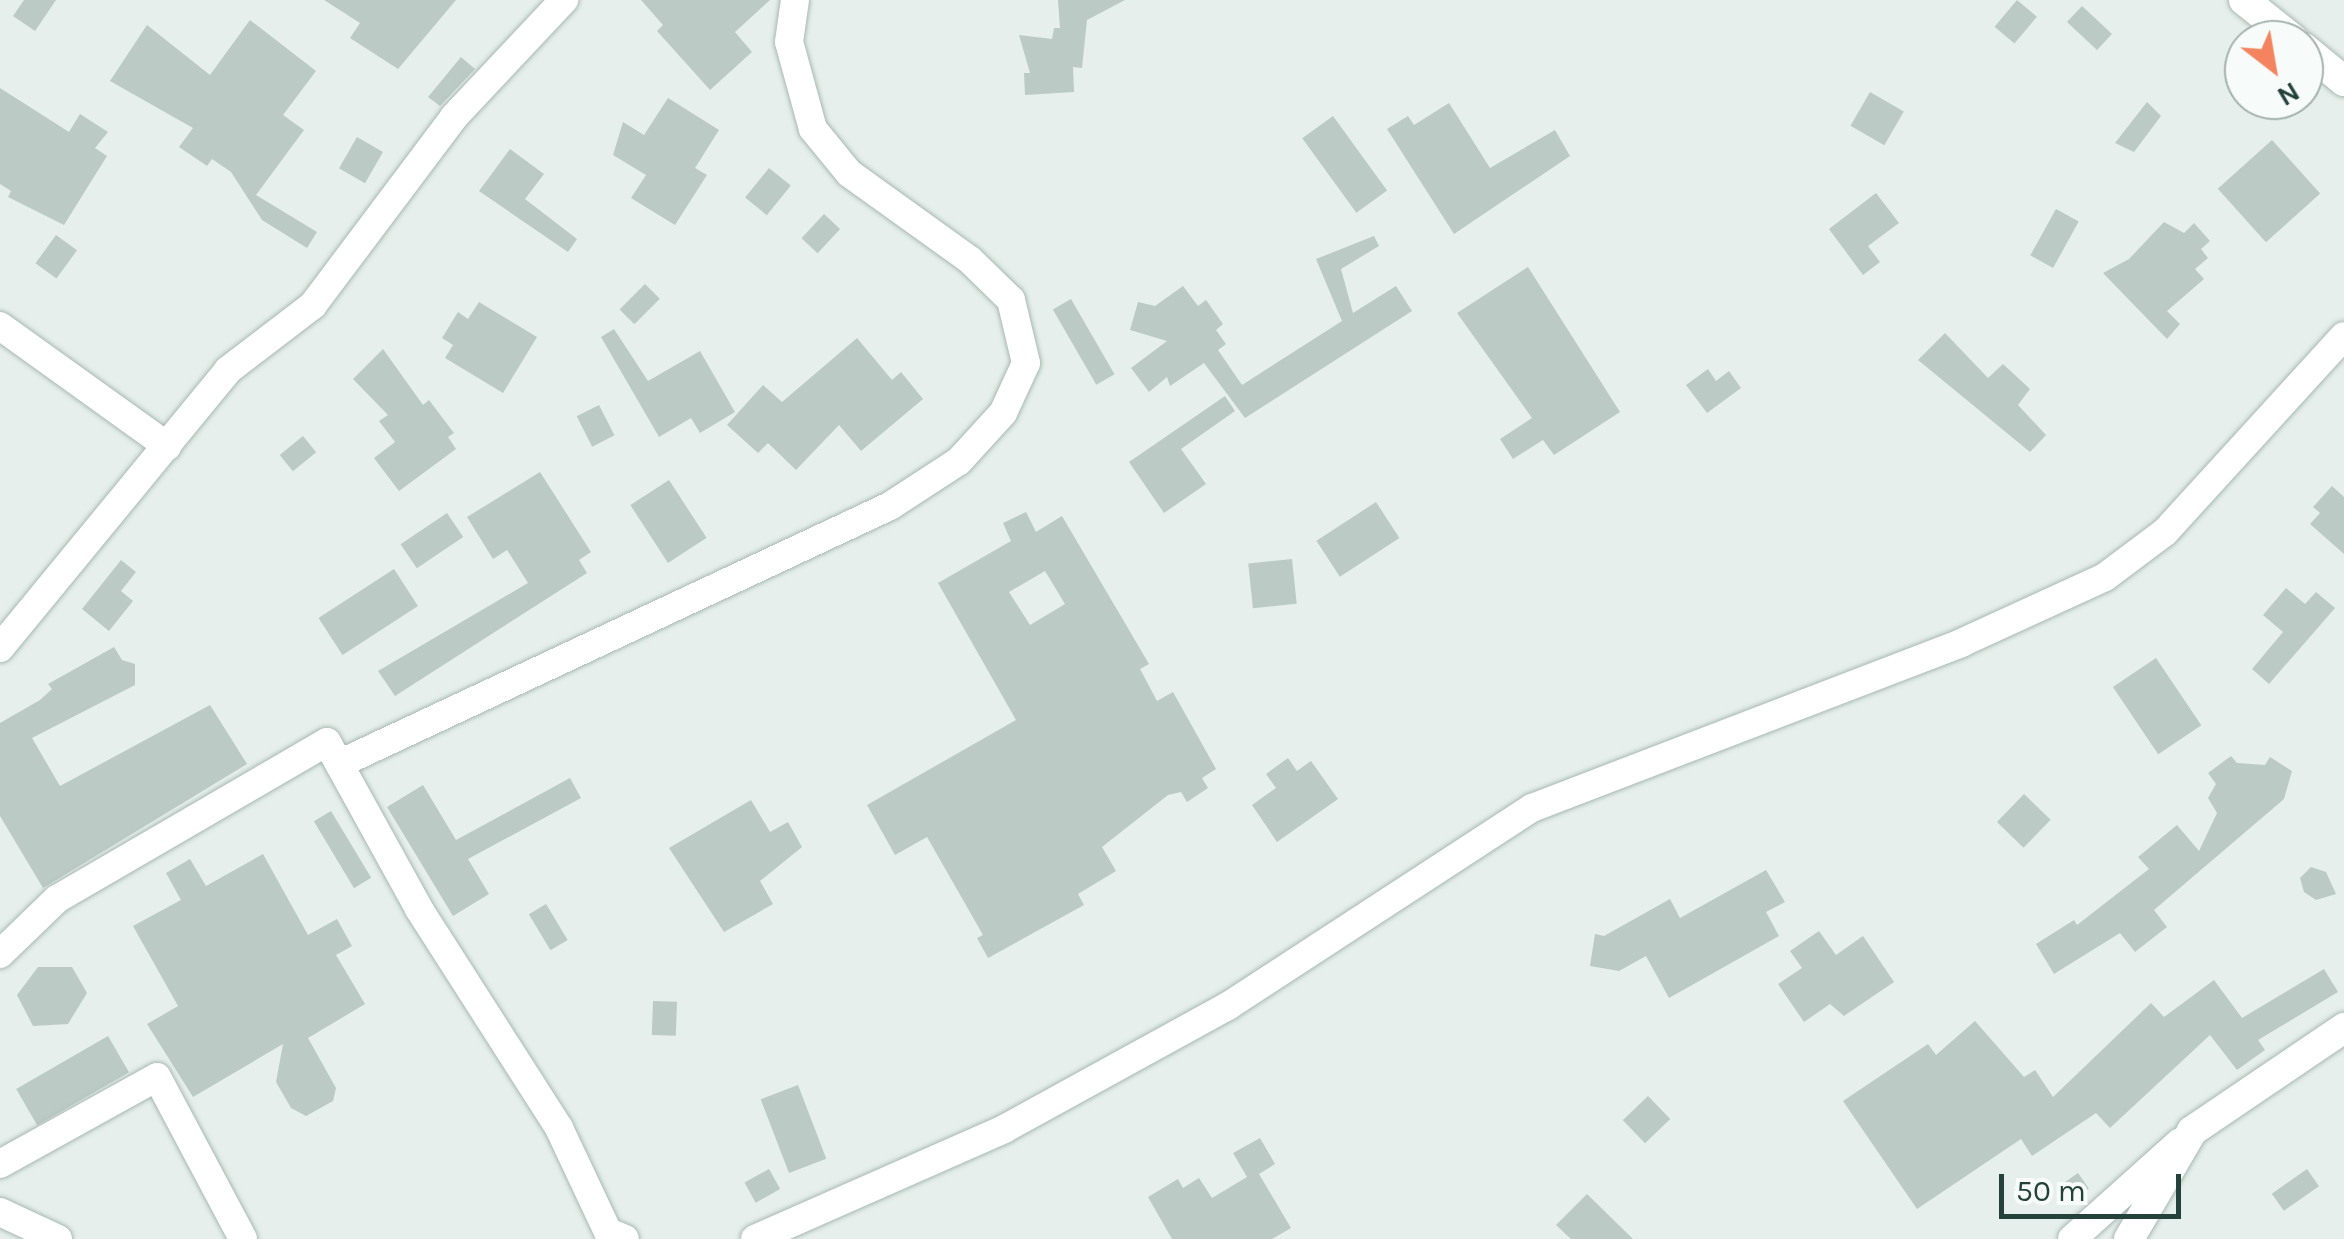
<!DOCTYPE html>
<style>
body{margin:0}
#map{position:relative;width:2344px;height:1239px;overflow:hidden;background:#e6efeb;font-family:Karla,sans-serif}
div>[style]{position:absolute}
.building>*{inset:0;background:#bbcac4;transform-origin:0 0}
.roads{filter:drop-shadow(0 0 2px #a8b8b2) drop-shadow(0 0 2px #a8b8b2)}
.minor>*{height:28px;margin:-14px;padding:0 14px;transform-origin:14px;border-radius:14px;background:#fff}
.tertiary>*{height:30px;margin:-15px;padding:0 15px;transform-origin:15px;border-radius:15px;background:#fff}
.secondary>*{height:30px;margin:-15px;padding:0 15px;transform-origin:15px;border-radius:15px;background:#fff}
span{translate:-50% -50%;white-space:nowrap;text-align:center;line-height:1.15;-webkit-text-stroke:9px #f7fbf9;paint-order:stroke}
.north{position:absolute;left:2224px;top:20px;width:100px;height:100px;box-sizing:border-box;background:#f7fbf9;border:2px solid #a3b1ad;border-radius:50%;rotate:149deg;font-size:28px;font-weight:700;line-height:40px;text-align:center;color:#24423a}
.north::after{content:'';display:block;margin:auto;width:35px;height:45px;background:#f4845f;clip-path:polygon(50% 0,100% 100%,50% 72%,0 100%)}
.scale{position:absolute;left:1999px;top:1174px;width:182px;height:45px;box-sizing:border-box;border:5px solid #24423a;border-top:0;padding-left:12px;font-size:30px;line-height:35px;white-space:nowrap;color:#24423a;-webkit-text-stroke:8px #f7fbf9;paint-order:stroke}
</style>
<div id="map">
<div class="building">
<i style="clip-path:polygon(24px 0,56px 0,35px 31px,13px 16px)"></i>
<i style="clip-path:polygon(324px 0,456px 0,398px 69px,350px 38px,360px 23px)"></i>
<i style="clip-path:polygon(641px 0,770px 0,735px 32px,752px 52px,710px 90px,657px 31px,663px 25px)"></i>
<i style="clip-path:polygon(1058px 0,1125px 0,1087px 20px,1082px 68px,1073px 67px,1074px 92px,1025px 95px,1024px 73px,1030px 73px,1019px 35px,1052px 39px,1054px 28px,1060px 28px)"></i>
<i style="left:2017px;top:0;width:26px;height:35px;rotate:40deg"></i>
<i style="left:2082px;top:6px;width:41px;height:22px;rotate:43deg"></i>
<i style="clip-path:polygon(250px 20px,316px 71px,283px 115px,304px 130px,256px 195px,317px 232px,307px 248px,262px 220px,231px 172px,212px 159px,207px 166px,179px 147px,193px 128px,110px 81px,147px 25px,210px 75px)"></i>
<i style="clip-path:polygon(461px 57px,475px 69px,440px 106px,428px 97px)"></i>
<i style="clip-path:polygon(0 88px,69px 132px,80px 114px,108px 132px,95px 148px,107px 156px,64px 225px,8px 197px,11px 191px,0 184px)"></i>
<i style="left:1870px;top:92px;width:39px;height:39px;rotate:30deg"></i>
<i style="clip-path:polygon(668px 98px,719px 130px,695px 168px,707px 175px,675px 225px,631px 198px,646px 175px,613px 155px,623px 122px,644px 135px)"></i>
<i style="clip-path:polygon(2147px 102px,2161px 116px,2134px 152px,2115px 143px)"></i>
<i style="clip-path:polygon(1449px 103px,1490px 168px,1555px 130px,1570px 156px,1454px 234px,1387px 129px,1408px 116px,1414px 125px)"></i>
<i style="left:1333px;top:116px;width:92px;height:38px;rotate:54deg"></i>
<i style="left:357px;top:137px;width:30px;height:36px;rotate:30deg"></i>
<i style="left:2272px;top:140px;width:72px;height:73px;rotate:48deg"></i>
<i style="clip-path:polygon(510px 149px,544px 174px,525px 199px,577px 239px,568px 252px,479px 191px)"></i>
<i style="left:769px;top:168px;width:28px;height:38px;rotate:39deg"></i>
<i style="clip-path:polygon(1876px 193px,1899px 223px,1868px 246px,1880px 262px,1863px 275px,1829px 229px)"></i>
<i style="left:2056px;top:209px;width:26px;height:53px;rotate:29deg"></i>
<i style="left:824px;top:214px;width:22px;height:33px;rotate:43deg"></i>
<i style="clip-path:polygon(2164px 222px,2184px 233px,2194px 223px,2210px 241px,2201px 249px,2208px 258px,2195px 269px,2204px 279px,2167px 311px,2180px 324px,2167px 339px,2103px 273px,2129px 259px)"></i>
<i style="left:56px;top:235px;width:26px;height:35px;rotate:36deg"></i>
<i style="clip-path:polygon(1374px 236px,1379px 246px,1341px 269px,1353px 313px,1396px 286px,1412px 311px,1245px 418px,1204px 363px,1170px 386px,1167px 377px,1149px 392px,1131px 368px,1167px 341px,1130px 330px,1138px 302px,1155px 306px,1183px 286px,1198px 306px,1206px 300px,1223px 324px,1216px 330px,1226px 344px,1218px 350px,1242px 385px,1342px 321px,1316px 259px)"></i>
<i style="clip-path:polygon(1528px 267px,1620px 412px,1554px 455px,1543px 440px,1513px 459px,1500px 439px,1532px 418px,1457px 313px)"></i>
<i style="left:645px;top:284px;width:21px;height:36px;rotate:45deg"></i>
<i style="left:1071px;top:299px;width:87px;height:21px;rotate:60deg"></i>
<i style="clip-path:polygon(479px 302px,537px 337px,503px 393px,445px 358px,453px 345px,442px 338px,458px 312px,468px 319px)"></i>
<i style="clip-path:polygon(614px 329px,648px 381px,700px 351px,735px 412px,700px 433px,691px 418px,659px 437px,601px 337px)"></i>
<i style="clip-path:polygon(1945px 333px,1988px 378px,2003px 364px,2030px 389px,2018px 405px,2046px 435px,2030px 452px,1918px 360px)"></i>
<i style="clip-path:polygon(857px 338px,892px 380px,901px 372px,923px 399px,861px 451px,839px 425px,796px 470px,768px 443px,758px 453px,727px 425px,763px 385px,782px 402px)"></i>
<i style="clip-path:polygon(383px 349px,423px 405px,429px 400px,454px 433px,448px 437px,456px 449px,399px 491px,374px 458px,395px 442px,379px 421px,388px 415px,353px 379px)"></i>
<i style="clip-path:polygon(1708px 369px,1716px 381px,1729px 371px,1741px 388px,1707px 413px,1686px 385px)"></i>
<i style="clip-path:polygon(1225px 396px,1235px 411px,1181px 449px,1206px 484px,1164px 513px,1129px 462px)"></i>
<i style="left:599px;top:405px;width:34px;height:25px;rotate:63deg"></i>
<i style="left:303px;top:436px;width:21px;height:30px;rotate:51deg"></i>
<i style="clip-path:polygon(540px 472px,591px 552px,579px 560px,587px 573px,395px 696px,378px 671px,528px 583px,507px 550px,493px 559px,467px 517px)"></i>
<i style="left:669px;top:480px;width:69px;height:46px;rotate:57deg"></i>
<i style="clip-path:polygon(2332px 486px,2344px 497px,2344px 554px,2310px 524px,2320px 513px,2313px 507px)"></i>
<i style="left:1376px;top:502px;width:43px;height:71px;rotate:57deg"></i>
<i style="clip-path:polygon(evenodd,1026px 512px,1036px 532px,1062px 516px,1149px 664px,1140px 669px,1157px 701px,1173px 692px,1216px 769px,1202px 778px,1208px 788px,1187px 802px,1181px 792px,1168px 795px,1102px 847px,1116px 871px,1078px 894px,1084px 905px,988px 958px,977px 938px,983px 935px,927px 837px,895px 855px,867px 805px,1016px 720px,938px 583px,1011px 541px,1003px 523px,1026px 512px,1045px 571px,1065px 604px,1030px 625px,1009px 592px,1045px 571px)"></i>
<i style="left:447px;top:513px;width:29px;height:56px;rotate:56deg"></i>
<i style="left:1292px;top:559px;width:45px;height:44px;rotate:84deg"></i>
<i style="clip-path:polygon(121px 560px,136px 572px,121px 591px,133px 601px,109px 631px,82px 609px)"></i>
<i style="left:394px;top:569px;width:44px;height:90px;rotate:57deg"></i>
<i style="clip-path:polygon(2286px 588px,2305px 604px,2316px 592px,2335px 608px,2269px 684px,2252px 669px,2283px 632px,2263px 615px)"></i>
<i style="clip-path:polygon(114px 647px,122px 660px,135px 664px,135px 685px,32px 738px,60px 786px,210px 705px,247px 764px,43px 888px,0 816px,0 723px,40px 700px,52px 689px,48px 684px)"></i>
<i style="left:2156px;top:658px;width:81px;height:52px;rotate:56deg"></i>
<i style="clip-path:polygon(2231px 756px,2237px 763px,2265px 765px,2270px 757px,2292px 771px,2284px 799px,2154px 910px,2167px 927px,2135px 952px,2120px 933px,2054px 974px,2036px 944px,2074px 920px,2077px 925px,2149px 869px,2138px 857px,2177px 825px,2199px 851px,2217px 813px,2208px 798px,2216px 784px,2208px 773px)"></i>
<i style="clip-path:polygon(1288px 758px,1297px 771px,1311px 761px,1338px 799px,1277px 842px,1252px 805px,1276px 788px,1266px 774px)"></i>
<i style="clip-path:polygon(570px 778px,581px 798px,468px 859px,489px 894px,453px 916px,387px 807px,423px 785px,456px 840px)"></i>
<i style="left:2024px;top:794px;width:37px;height:39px;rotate:44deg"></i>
<i style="clip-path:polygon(751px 800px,770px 832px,788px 822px,802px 847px,760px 881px,773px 904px,724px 932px,669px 848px)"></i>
<i style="left:331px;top:811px;width:78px;height:20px;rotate:59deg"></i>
<i style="clip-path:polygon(263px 854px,308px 935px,337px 919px,352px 946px,336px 955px,365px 1004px,308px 1038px,336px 1088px,333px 1101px,306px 1116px,291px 1108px,276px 1082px,283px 1044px,193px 1097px,147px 1024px,178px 1006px,133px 926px,181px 900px,166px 873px,190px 859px,206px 886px)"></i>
<i style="clip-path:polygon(2311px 867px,2326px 872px,2336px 894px,2316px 900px,2304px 892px,2300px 878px)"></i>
<i style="clip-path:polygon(1766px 870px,1785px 902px,1766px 912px,1779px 936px,1669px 998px,1646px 956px,1619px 971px,1590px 966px,1595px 934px,1604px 936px,1670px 899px,1680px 918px)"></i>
<i style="left:546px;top:904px;width:42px;height:20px;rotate:59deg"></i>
<i style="clip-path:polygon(1819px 931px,1836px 955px,1863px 936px,1894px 982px,1844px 1016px,1830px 1004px,1804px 1022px,1778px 984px,1802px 968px,1790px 951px)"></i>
<i style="clip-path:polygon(38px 967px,72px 967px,87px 993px,68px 1024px,33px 1026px,17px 995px)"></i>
<i style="clip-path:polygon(2324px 969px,2338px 992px,2258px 1040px,2265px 1050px,2237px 1070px,2210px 1035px,2110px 1128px,2096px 1113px,2032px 1156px,2021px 1139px,1917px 1209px,1843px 1101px,1928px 1044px,1936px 1055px,1975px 1021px,2024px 1077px,2035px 1070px,2053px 1097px,2151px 1003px,2164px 1017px,2214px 980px,2242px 1018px)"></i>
<i style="left:653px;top:1001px;width:24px;height:34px;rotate:2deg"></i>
<i style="left:108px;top:1036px;width:42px;height:106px;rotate:60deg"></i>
<i style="left:798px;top:1085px;width:79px;height:40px;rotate:69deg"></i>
<i style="left:1648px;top:1096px;width:32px;height:35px;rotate:46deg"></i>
<i style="clip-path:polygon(1260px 1138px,1275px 1164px,1259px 1174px,1291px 1228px,1272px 1239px,1172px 1239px,1148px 1197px,1178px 1179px,1183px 1188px,1199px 1178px,1212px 1198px,1247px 1177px,1233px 1153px)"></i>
<i style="left:769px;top:1169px;width:23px;height:28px;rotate:61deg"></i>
<i style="left:2307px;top:1169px;width:21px;height:43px;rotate:55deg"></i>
<i style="left:2078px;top:1173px;width:19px;height:24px;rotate:55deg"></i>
<i style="clip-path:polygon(1587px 1194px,1633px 1239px,1571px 1239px,1556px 1225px)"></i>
</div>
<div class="roads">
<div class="minor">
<i style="left:0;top:326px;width:206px;rotate:35.7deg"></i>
<i style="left:0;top:648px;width:360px;rotate:-50.6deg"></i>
<i style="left:228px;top:370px;width:107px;rotate:-37.4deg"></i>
<i style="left:313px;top:305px;width:235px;rotate:-53.1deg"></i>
<i style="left:454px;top:117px;width:161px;rotate:-46.8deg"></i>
<i style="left:339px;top:764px;width:608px;rotate:-25.09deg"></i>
<i style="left:890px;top:506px;width:82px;rotate:-33.1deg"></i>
<i style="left:959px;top:461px;width:65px;rotate:-47.5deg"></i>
<i style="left:1003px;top:413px;width:55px;rotate:-65.3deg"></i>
<i style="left:1026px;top:363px;width:65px;rotate:-103.4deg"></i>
<i style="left:1011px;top:300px;width:57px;rotate:-135.7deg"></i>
<i style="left:970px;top:260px;width:149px;rotate:-144.3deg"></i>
<i style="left:849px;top:173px;width:57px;rotate:-129.3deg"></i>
<i style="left:813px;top:129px;width:90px;rotate:-105.4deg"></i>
<i style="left:789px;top:42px;width:42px;rotate:-81.9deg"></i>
<i style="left:0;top:954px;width:79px;rotate:-44deg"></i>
<i style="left:57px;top:899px;width:312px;rotate:-30.2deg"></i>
<i style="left:327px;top:742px;width:191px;rotate:61.1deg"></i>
<i style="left:419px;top:909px;width:260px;rotate:57.4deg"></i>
<i style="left:559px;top:1128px;width:115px;rotate:64.8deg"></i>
<i style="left:608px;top:1232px;width:18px;rotate:22deg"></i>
<i style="left:0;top:1164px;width:179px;rotate:-29deg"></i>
<i style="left:157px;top:1077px;width:183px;rotate:62deg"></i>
<i style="left:0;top:1212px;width:64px;rotate:25deg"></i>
<i style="left:755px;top:1239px;width:272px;rotate:-23.8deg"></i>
<i style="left:1004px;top:1129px;width:256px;rotate:-28.8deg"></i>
<i style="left:1228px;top:1006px;width:363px;rotate:-33.1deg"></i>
<i style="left:1532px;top:808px;width:460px;rotate:-21deg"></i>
<i style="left:1961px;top:643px;width:158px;rotate:-24.6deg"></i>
<i style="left:2105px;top:577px;width:75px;rotate:-36.9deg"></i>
<i style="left:2165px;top:532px;width:265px;rotate:-47.6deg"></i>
<i style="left:2072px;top:1239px;width:145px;rotate:-41.9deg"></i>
</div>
<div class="tertiary">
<i style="left:2129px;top:1239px;width:125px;rotate:-59.7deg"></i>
<i style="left:2192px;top:1131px;width:184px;rotate:-34.1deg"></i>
</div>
<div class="secondary">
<i style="left:2244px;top:0;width:64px;rotate:38.7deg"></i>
<i style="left:2304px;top:48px;width:52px;rotate:39.5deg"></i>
</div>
</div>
<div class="north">N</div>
<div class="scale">50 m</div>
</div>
